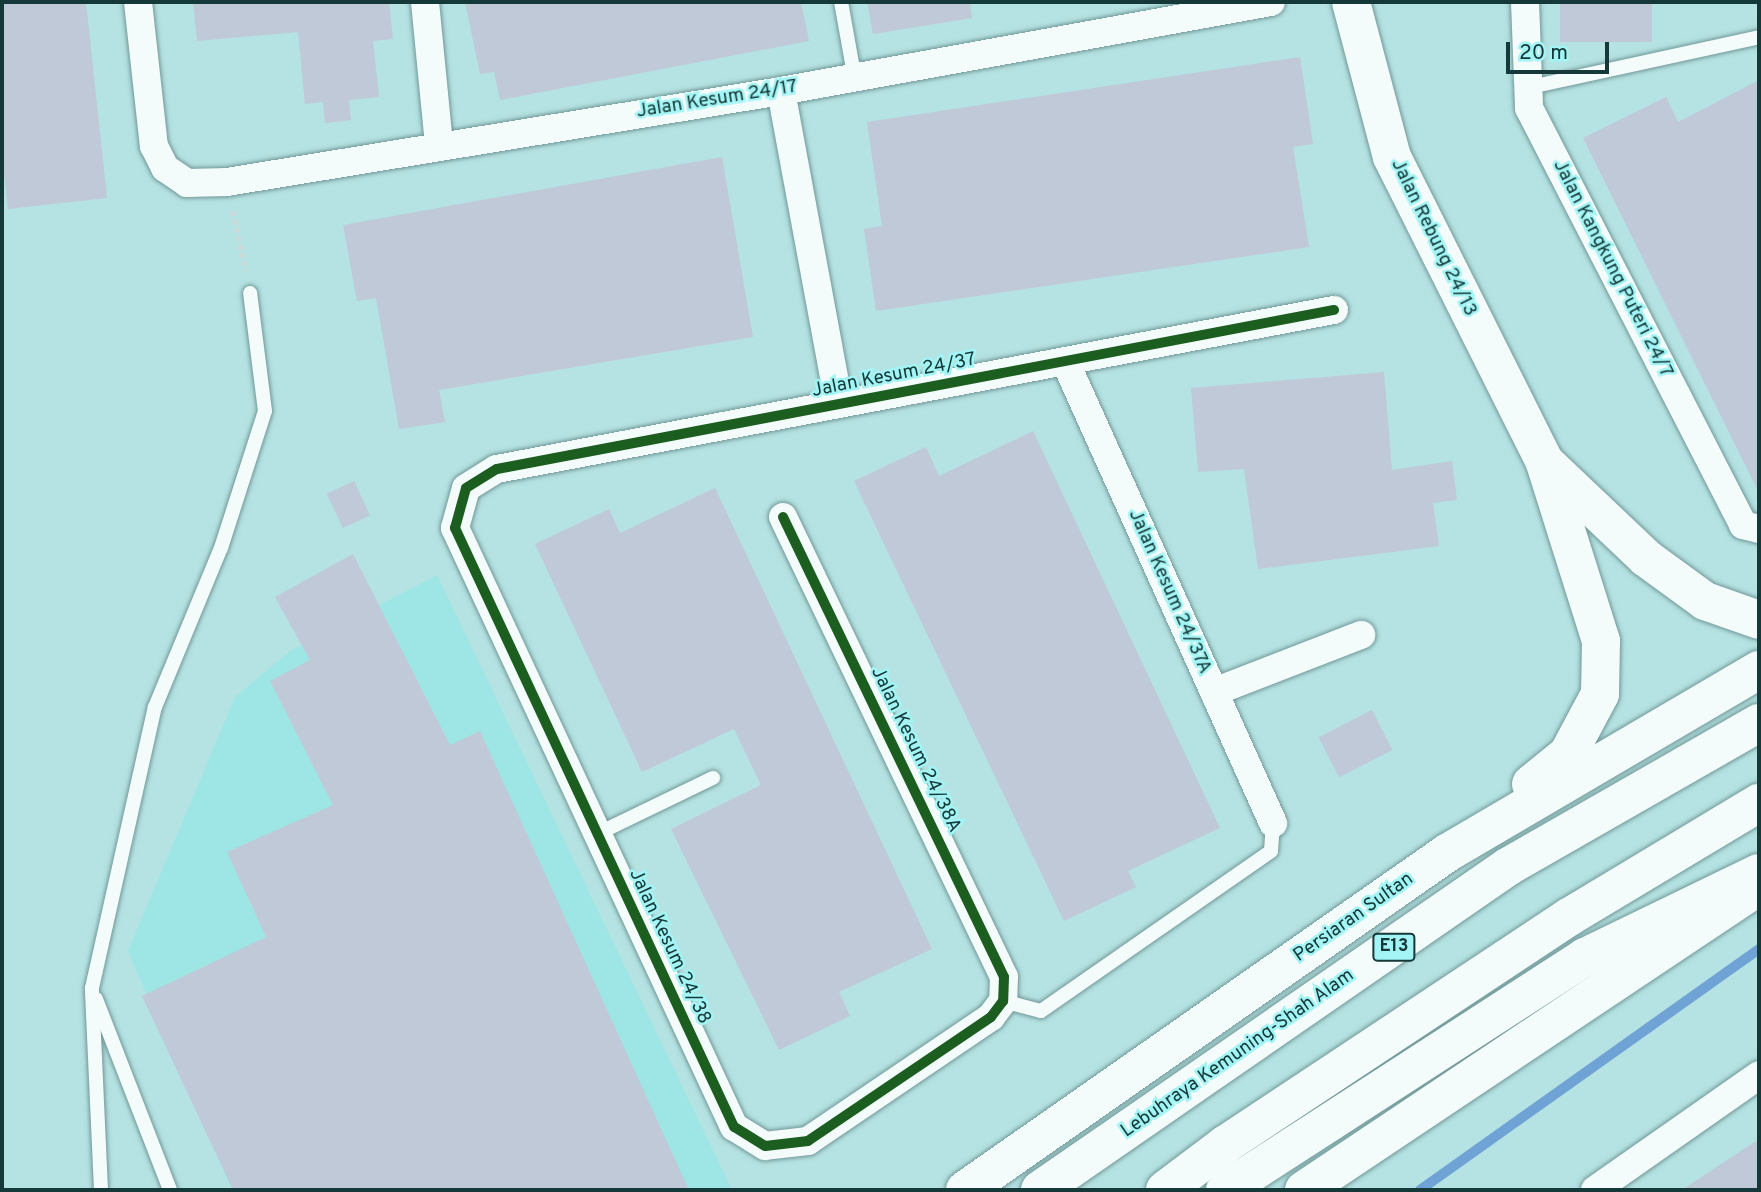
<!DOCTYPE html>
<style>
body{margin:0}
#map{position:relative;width:1761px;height:1192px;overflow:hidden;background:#b5e2e2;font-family:Overpass,sans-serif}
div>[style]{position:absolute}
.built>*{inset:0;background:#9ee6e6}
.stream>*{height:10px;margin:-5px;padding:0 5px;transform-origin:5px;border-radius:5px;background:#6fa2d5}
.building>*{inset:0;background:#bfc9d8;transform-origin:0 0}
.path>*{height:4.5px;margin-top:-2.25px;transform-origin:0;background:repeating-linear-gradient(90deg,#cbdada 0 5px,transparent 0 8.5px)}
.roads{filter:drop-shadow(0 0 2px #729898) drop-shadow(0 0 2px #729898)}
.lane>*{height:14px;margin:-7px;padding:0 7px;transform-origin:7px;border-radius:7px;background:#f4fbfb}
.street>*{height:28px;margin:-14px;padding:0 14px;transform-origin:14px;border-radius:14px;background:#f4fbfb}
.secondary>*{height:38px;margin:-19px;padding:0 19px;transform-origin:19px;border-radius:19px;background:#f4fbfb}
.primary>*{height:38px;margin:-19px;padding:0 19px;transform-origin:19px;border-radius:19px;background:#f4fbfb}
.highway>*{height:38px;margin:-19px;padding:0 19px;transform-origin:19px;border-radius:19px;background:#f4fbfb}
.cycleway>*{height:10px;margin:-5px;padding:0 5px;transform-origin:5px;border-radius:5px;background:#1b5e20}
span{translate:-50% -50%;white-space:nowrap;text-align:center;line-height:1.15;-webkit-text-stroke:5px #a3f4f4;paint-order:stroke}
.shield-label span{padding:2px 5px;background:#a3f4f4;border:2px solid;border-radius:5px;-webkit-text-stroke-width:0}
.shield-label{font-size:18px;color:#153838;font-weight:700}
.street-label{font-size:19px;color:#153838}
.frame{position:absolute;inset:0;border:4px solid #153838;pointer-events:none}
.scale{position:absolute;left:1506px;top:42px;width:103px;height:32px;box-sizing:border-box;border:4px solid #153838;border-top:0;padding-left:9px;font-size:21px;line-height:24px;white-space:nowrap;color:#153838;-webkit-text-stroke:5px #a3f4f4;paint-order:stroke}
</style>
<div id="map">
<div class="built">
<i style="clip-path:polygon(437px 575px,732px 1190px,232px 1190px,128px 951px,235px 697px,289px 652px)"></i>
</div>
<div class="stream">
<i style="left:1420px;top:1190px;width:416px;rotate:-35.4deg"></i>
</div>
<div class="building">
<i style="clip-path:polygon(2px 2px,86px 2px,107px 198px,8px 209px,2px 155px)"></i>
<i style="clip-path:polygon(193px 2px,389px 2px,393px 39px,373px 41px,379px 97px,349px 100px,351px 120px,325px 123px,323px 102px,305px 104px,298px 32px,197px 41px)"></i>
<i style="clip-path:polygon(465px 2px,801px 2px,809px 41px,500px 100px,494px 72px,480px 74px)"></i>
<i style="clip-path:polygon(867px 2px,970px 2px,972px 18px,873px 34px)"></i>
<i style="left:1560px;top:2px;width:92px;height:40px"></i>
<i style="clip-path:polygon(1300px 57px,1313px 144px,1293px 147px,1309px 247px,876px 311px,864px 229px,882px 226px,867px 122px)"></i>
<i style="clip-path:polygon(1759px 80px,1759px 493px,1583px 138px,1666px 97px,1678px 122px)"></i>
<i style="clip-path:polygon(722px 157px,753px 337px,439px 390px,445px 422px,399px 429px,376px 298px,357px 301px,343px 225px)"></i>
<i style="clip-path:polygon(1384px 372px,1392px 470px,1452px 461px,1457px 500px,1433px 503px,1439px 546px,1258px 569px,1244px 469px,1198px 472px,1191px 388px)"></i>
<i style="clip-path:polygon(1033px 431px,1220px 828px,1128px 871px,1136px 887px,1064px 921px,854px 481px,926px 447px,939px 476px)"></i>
<i style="left:354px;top:481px;width:38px;height:30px;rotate:65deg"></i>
<i style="clip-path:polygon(715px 488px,932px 949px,839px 992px,850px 1016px,779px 1050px,671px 829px,761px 785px,734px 729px,642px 772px,535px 544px,609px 509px,620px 533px)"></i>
<i style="clip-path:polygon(353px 554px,450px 745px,480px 731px,689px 1190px,233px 1190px,142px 996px,266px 937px,227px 852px,333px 805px,270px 681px,310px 660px,275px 597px)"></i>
<i style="left:1372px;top:710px;width:45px;height:60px;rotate:63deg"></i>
<i style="clip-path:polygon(1759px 1139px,1759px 1190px,1682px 1190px)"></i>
</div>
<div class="path">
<i style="left:233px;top:211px;width:61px;rotate:77.8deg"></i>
</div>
<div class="roads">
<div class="lane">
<i style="left:841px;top:2px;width:73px;rotate:79.8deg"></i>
<i style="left:1526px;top:88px;width:239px;rotate:-12.3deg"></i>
<i style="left:597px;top:834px;width:129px;rotate:-25.8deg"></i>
<i style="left:96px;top:999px;width:205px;rotate:68.8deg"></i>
<i style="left:1003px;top:1001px;width:39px;rotate:15deg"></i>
<i style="left:1041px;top:1011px;width:280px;rotate:-34.8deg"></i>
<i style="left:1271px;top:851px;width:28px;rotate:-86deg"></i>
<i style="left:101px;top:1190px;width:202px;rotate:-92.6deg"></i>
<i style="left:92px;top:988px;width:288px;rotate:-77.4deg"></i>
<i style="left:155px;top:707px;width:172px;rotate:-67.5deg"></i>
<i style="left:221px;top:548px;width:144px;rotate:-72.2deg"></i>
<i style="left:265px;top:411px;width:119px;rotate:-97.2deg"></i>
</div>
<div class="street">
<i style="left:138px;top:2px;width:145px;rotate:83.7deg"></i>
<i style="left:154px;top:146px;width:25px;rotate:63deg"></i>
<i style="left:165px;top:168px;width:27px;rotate:34deg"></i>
<i style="left:187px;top:183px;width:40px;rotate:-1.4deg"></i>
<i style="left:227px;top:182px;width:561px;rotate:-9.33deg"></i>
<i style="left:781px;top:91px;width:498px;rotate:-10.3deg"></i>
<i style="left:425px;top:2px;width:144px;rotate:84.4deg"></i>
<i style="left:1525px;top:2px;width:106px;rotate:87.8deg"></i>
<i style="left:1529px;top:108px;width:469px;rotate:62.8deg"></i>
<i style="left:1743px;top:525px;width:16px;rotate:14deg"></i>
<i style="left:781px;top:91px;width:318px;rotate:79.5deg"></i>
<i style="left:1065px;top:361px;width:507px;rotate:65.76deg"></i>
<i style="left:783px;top:517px;width:510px;rotate:64.34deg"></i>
<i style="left:1004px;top:977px;width:24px;rotate:92deg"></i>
<i style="left:1003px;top:1001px;width:20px;rotate:127deg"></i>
<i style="left:991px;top:1017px;width:221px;rotate:145.9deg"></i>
<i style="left:808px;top:1141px;width:43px;rotate:173.4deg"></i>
<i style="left:765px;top:1146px;width:36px;rotate:-148deg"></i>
<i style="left:734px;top:1127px;width:661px;rotate:-114.97deg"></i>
<i style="left:455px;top:528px;width:41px;rotate:-74.6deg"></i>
<i style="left:466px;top:488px;width:36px;rotate:-32deg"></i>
<i style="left:497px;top:469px;width:852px;rotate:-10.76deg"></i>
<i style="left:1214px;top:692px;width:158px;rotate:-21.2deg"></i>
<i style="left:1595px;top:1190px;width:200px;rotate:-35deg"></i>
</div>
<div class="secondary">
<i style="left:1351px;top:2px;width:160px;rotate:75.2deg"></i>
<i style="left:1392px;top:157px;width:342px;rotate:63.4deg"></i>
</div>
<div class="primary">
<i style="left:1547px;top:464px;width:137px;rotate:43.5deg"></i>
<i style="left:1646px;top:558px;width:73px;rotate:36.1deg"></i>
<i style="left:1705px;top:601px;width:57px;rotate:19.4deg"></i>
<i style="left:1531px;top:784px;width:48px;rotate:-39deg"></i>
<i style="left:1568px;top:754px;width:68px;rotate:-61.9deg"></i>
<i style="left:1600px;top:694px;width:53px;rotate:-88.9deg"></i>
<i style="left:1601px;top:641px;width:187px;rotate:-107.5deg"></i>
<i style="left:965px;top:1190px;width:588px;rotate:-34.96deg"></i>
<i style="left:1447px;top:853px;width:362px;rotate:-30.4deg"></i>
<i style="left:1304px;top:1190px;width:547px;rotate:-33.75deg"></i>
</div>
<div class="highway">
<i style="left:1040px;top:1190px;width:570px;rotate:-34.64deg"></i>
<i style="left:1509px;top:866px;width:288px;rotate:-29.8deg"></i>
<i style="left:1165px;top:1190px;width:76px;rotate:-37deg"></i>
<i style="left:1226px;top:1144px;width:411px;rotate:-33.5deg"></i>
<i style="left:1569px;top:917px;width:222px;rotate:-31deg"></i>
<i style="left:1225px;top:1190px;width:429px;rotate:-32.9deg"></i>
<i style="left:1585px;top:957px;width:193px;rotate:-25.8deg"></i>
</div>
</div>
<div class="cycleway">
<i style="left:783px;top:517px;width:510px;rotate:64.34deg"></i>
<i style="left:1004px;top:977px;width:24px;rotate:92deg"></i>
<i style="left:1003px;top:1001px;width:20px;rotate:127deg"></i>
<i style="left:991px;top:1017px;width:221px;rotate:145.9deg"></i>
<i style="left:808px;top:1141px;width:43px;rotate:173.4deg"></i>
<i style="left:765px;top:1146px;width:36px;rotate:-148deg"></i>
<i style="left:734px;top:1127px;width:661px;rotate:-114.97deg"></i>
<i style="left:455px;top:528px;width:41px;rotate:-74.6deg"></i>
<i style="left:466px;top:488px;width:36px;rotate:-32deg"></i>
<i style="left:497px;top:469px;width:852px;rotate:-10.76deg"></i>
</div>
<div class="shield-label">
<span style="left:1394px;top:947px">E13</span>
</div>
<div class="street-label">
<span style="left:717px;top:100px;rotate:-9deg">Jalan Kesum 24/17</span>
<span style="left:1433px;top:238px;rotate:64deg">Jalan Rebung 24/13</span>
<span style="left:1612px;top:269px;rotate:63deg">Jalan Kangkung Puteri 24/7</span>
<span style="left:894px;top:376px;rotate:-11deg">Jalan Kesum 24/37</span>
<span style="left:1169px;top:592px;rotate:66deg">Jalan Kesum 24/37A</span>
<span style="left:915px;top:750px;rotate:64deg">Jalan Kesum 24/38A</span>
<span style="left:1354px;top:918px;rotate:-35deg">Persiaran Sultan</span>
<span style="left:669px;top:947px;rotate:65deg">Jalan Kesum 24/38</span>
<span style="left:1238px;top:1054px;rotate:-35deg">Lebuhraya Kemuning-Shah Alam</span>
</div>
<div class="frame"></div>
<div class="scale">20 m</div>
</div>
